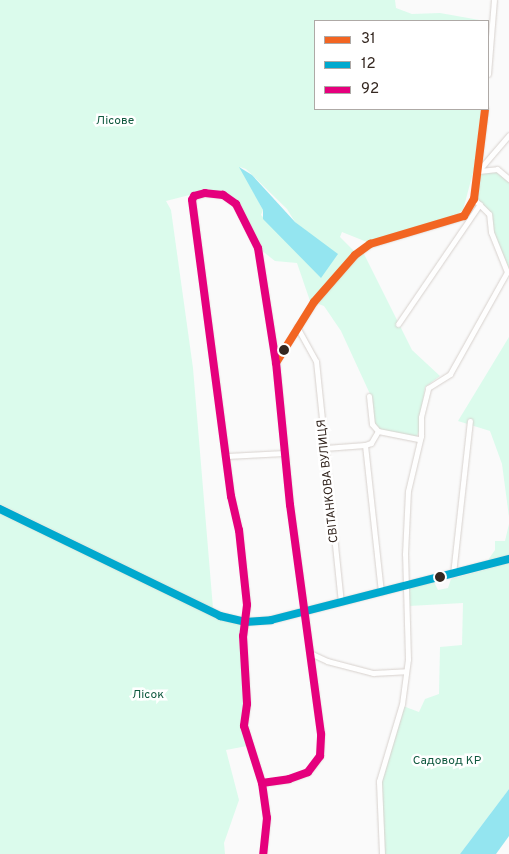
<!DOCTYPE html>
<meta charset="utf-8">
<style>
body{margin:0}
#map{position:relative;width:509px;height:854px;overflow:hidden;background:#fafafa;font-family:Overpass,sans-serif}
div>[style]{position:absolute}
.green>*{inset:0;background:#dbfbec}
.water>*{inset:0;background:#94e5f0}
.roads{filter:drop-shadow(0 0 1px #d7d1cd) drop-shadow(0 0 1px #d7d1cd)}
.minor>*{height:5px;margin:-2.5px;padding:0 2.5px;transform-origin:2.5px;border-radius:2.5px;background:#fefefe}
.major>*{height:6px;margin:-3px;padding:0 3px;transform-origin:3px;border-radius:3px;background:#fefefe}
.bus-1>*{height:8px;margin:-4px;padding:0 4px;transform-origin:4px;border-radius:4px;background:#f26522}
.bus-2>*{height:8px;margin:-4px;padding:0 4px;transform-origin:4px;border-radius:4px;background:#00a9ce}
.bus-3>*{height:8px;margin:-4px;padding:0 4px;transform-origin:4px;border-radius:4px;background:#e5007d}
.dots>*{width:14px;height:14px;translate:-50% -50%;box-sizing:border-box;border:2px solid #fff;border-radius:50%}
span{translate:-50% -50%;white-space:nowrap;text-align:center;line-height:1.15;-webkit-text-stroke:5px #fff;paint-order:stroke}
.park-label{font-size:12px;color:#10593f}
.street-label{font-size:12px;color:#342720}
.legend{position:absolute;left:314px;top:20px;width:175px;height:90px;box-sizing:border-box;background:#fff;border:1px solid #aea9a6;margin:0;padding:6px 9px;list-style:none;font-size:15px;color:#342720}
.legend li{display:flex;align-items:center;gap:10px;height:25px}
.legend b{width:25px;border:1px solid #aea9a6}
</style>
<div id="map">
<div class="green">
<i style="clip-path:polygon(evenodd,0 0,395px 0,396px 8px,412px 14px,440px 13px,485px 21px,315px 21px,315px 109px,481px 109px,474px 169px,463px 210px,451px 219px,367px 242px,342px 232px,340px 237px,354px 251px,310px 301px,297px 263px,275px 261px,261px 250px,243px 211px,231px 197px,218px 191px,205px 191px,166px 201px,171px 210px,193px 368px,213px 608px,0 504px,0 0,240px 167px,246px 169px,287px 209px,295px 222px,315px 238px,321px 277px,261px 215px,263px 210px,240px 167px)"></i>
<i style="clip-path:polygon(492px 169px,509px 179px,509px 271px,491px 232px,489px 214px,474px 199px,479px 171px)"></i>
<i style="clip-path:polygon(363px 252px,412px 350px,440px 376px,425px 387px,419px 431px,416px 438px,380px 430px,375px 424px,370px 394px,341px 331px,324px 306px,316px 303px)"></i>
<i style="clip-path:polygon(509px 337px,509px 517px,502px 464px,490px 431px,458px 421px)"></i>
<i style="clip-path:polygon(0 513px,220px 619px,243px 625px,239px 637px,245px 704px,242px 727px,247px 746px,226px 750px,239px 800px,224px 843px,225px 854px,0 854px)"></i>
<i style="clip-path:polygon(509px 524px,509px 555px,488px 560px,495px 550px,495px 541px,505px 541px)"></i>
<i style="clip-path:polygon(509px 563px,509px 789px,460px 854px,384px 854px,381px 782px,403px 706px,419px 712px,425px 699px,439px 694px,440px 647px,462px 645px,463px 603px,409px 606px,408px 588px,434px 582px,438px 590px,448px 588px,451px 579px)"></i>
</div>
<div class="water">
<i style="clip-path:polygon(239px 167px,252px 175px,295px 222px,338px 254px,321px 278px,263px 219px,263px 210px)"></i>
<i style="clip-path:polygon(509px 789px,509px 836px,496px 854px,460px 854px)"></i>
</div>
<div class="roads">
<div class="minor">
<i style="left:488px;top:74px;width:74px;rotate:-85.4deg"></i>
<i style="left:479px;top:170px;width:46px;rotate:-49.4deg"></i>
<i style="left:479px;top:171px;width:18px;rotate:-6deg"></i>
<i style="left:497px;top:169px;width:16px;rotate:40deg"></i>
<i style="left:398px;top:324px;width:145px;rotate:-55.7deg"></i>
<i style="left:297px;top:327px;width:39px;rotate:61deg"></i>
<i style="left:316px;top:361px;width:242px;rotate:84.1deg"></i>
<i style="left:276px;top:362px;width:71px;rotate:-57.7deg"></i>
<i style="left:314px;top:302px;width:62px;rotate:-48.9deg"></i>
<i style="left:355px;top:255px;width:19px;rotate:-36deg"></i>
<i style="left:370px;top:244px;width:98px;rotate:-16.6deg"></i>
<i style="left:464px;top:216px;width:20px;rotate:-60deg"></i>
<i style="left:474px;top:199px;width:91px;rotate:-83deg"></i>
<i style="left:369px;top:396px;width:28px;rotate:84deg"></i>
<i style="left:372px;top:424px;width:9px;rotate:49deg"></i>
<i style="left:378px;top:431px;width:14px;rotate:120deg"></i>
<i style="left:371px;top:443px;width:6px;rotate:162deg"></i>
<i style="left:365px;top:445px;width:148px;rotate:83.8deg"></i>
<i style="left:378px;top:431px;width:41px;rotate:11.3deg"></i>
<i style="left:325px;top:448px;width:40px;rotate:-4.3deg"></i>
<i style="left:227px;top:456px;width:57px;rotate:-3deg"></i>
<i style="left:453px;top:574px;width:154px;rotate:-83.7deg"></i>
<i style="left:310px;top:653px;width:19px;rotate:25deg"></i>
<i style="left:327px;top:661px;width:48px;rotate:14.6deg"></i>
<i style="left:373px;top:673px;width:33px;rotate:-3deg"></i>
<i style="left:262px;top:783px;width:27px;rotate:-8deg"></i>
<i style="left:289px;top:779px;width:20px;rotate:-20deg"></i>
<i style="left:308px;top:772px;width:20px;rotate:-53deg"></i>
<i style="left:320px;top:756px;width:22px;rotate:-87deg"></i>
<i style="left:321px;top:734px;width:231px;rotate:-97.7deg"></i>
<i style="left:290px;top:505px;width:143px;rotate:-95.6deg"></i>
<i style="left:276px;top:363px;width:116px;rotate:-98.9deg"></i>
<i style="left:258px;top:248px;width:49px;rotate:-116.6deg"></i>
<i style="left:236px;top:204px;width:16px;rotate:-145deg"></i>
<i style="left:223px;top:195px;width:18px;rotate:-174deg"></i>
<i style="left:205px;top:193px;width:11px;rotate:165deg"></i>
<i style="left:194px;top:196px;width:4px;rotate:117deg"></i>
<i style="left:192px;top:200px;width:299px;rotate:82.5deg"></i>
<i style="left:231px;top:496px;width:35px;rotate:77deg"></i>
<i style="left:239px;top:530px;width:75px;rotate:83.9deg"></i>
<i style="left:247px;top:605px;width:31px;rotate:97deg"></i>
<i style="left:243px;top:636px;width:68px;rotate:86.6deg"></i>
<i style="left:247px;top:704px;width:22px;rotate:98deg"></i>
<i style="left:244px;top:726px;width:60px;rotate:72.5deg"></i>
<i style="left:262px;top:783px;width:35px;rotate:82deg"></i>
<i style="left:267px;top:818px;width:36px;rotate:96deg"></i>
<i style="left:382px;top:854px;width:73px;rotate:-92.4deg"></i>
<i style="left:379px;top:781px;width:80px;rotate:-73.4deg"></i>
<i style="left:402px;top:704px;width:45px;rotate:-82.4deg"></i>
<i style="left:408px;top:659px;width:105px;rotate:-91.6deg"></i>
<i style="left:405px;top:554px;width:63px;rotate:-87.3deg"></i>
<i style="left:408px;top:491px;width:57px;rotate:-76.7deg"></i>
<i style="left:421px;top:436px;width:19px;rotate:-90deg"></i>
<i style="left:421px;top:417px;width:30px;rotate:-76deg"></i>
<i style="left:428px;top:388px;width:26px;rotate:-32deg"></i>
<i style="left:450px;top:374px;width:117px;rotate:-60.8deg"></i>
<i style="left:507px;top:272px;width:43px;rotate:-111.8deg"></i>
<i style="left:491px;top:232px;width:18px;rotate:-96deg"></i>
<i style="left:489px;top:214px;width:21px;rotate:-135deg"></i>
</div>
<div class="major">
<i style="left:0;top:509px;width:245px;rotate:25.9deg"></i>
<i style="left:220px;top:616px;width:26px;rotate:13deg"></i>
<i style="left:245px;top:622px;width:26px;rotate:-4deg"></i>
<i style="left:271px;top:620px;width:246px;rotate:-14.4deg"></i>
</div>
</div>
<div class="bus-1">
<i style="left:276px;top:363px;width:72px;rotate:-58.1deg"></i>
<i style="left:314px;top:302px;width:62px;rotate:-48.9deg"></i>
<i style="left:355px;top:255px;width:19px;rotate:-36deg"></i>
<i style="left:370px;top:244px;width:98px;rotate:-16.6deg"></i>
<i style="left:464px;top:216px;width:20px;rotate:-60deg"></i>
<i style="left:474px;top:199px;width:91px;rotate:-83deg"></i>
</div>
<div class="bus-2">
<i style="left:0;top:509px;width:245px;rotate:25.9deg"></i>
<i style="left:220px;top:616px;width:26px;rotate:13deg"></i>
<i style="left:245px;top:622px;width:26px;rotate:-4deg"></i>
<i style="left:271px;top:620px;width:246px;rotate:-14.4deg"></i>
</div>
<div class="bus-3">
<i style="left:262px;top:783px;width:27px;rotate:-8deg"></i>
<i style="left:289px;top:779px;width:20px;rotate:-20deg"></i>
<i style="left:308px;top:772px;width:20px;rotate:-53deg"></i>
<i style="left:320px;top:756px;width:22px;rotate:-87deg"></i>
<i style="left:321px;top:734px;width:231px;rotate:-97.7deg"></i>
<i style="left:290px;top:505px;width:143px;rotate:-95.6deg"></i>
<i style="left:276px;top:363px;width:116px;rotate:-98.9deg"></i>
<i style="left:258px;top:248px;width:49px;rotate:-116.6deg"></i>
<i style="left:236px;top:204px;width:16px;rotate:-145deg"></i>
<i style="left:223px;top:195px;width:18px;rotate:-174deg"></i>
<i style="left:205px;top:193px;width:11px;rotate:165deg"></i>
<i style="left:194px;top:196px;width:4px;rotate:117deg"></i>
<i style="left:192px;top:200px;width:299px;rotate:82.5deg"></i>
<i style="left:231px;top:496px;width:35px;rotate:77deg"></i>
<i style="left:239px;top:530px;width:75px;rotate:83.9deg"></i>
<i style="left:247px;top:605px;width:31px;rotate:97deg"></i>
<i style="left:243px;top:636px;width:68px;rotate:86.6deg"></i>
<i style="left:247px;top:704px;width:22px;rotate:98deg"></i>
<i style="left:244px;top:726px;width:60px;rotate:72.5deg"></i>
<i style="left:262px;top:783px;width:35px;rotate:82deg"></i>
<i style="left:267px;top:818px;width:36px;rotate:96deg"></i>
</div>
<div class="dots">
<i style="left:284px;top:350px;background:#342720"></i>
<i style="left:440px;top:577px;background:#342720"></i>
</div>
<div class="park-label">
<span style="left:115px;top:122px">Лісове</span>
<span style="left:148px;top:696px">Лісок</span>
<span style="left:447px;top:762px">Садовод КР</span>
</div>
<div class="street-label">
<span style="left:329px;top:481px;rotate:-96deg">СВІТАНКОВА ВУЛИЦЯ</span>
</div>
<ul class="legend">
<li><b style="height:6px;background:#f26522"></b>31</li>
<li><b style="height:6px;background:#00a9ce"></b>12</li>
<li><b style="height:6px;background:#e5007d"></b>92</li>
</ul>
</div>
